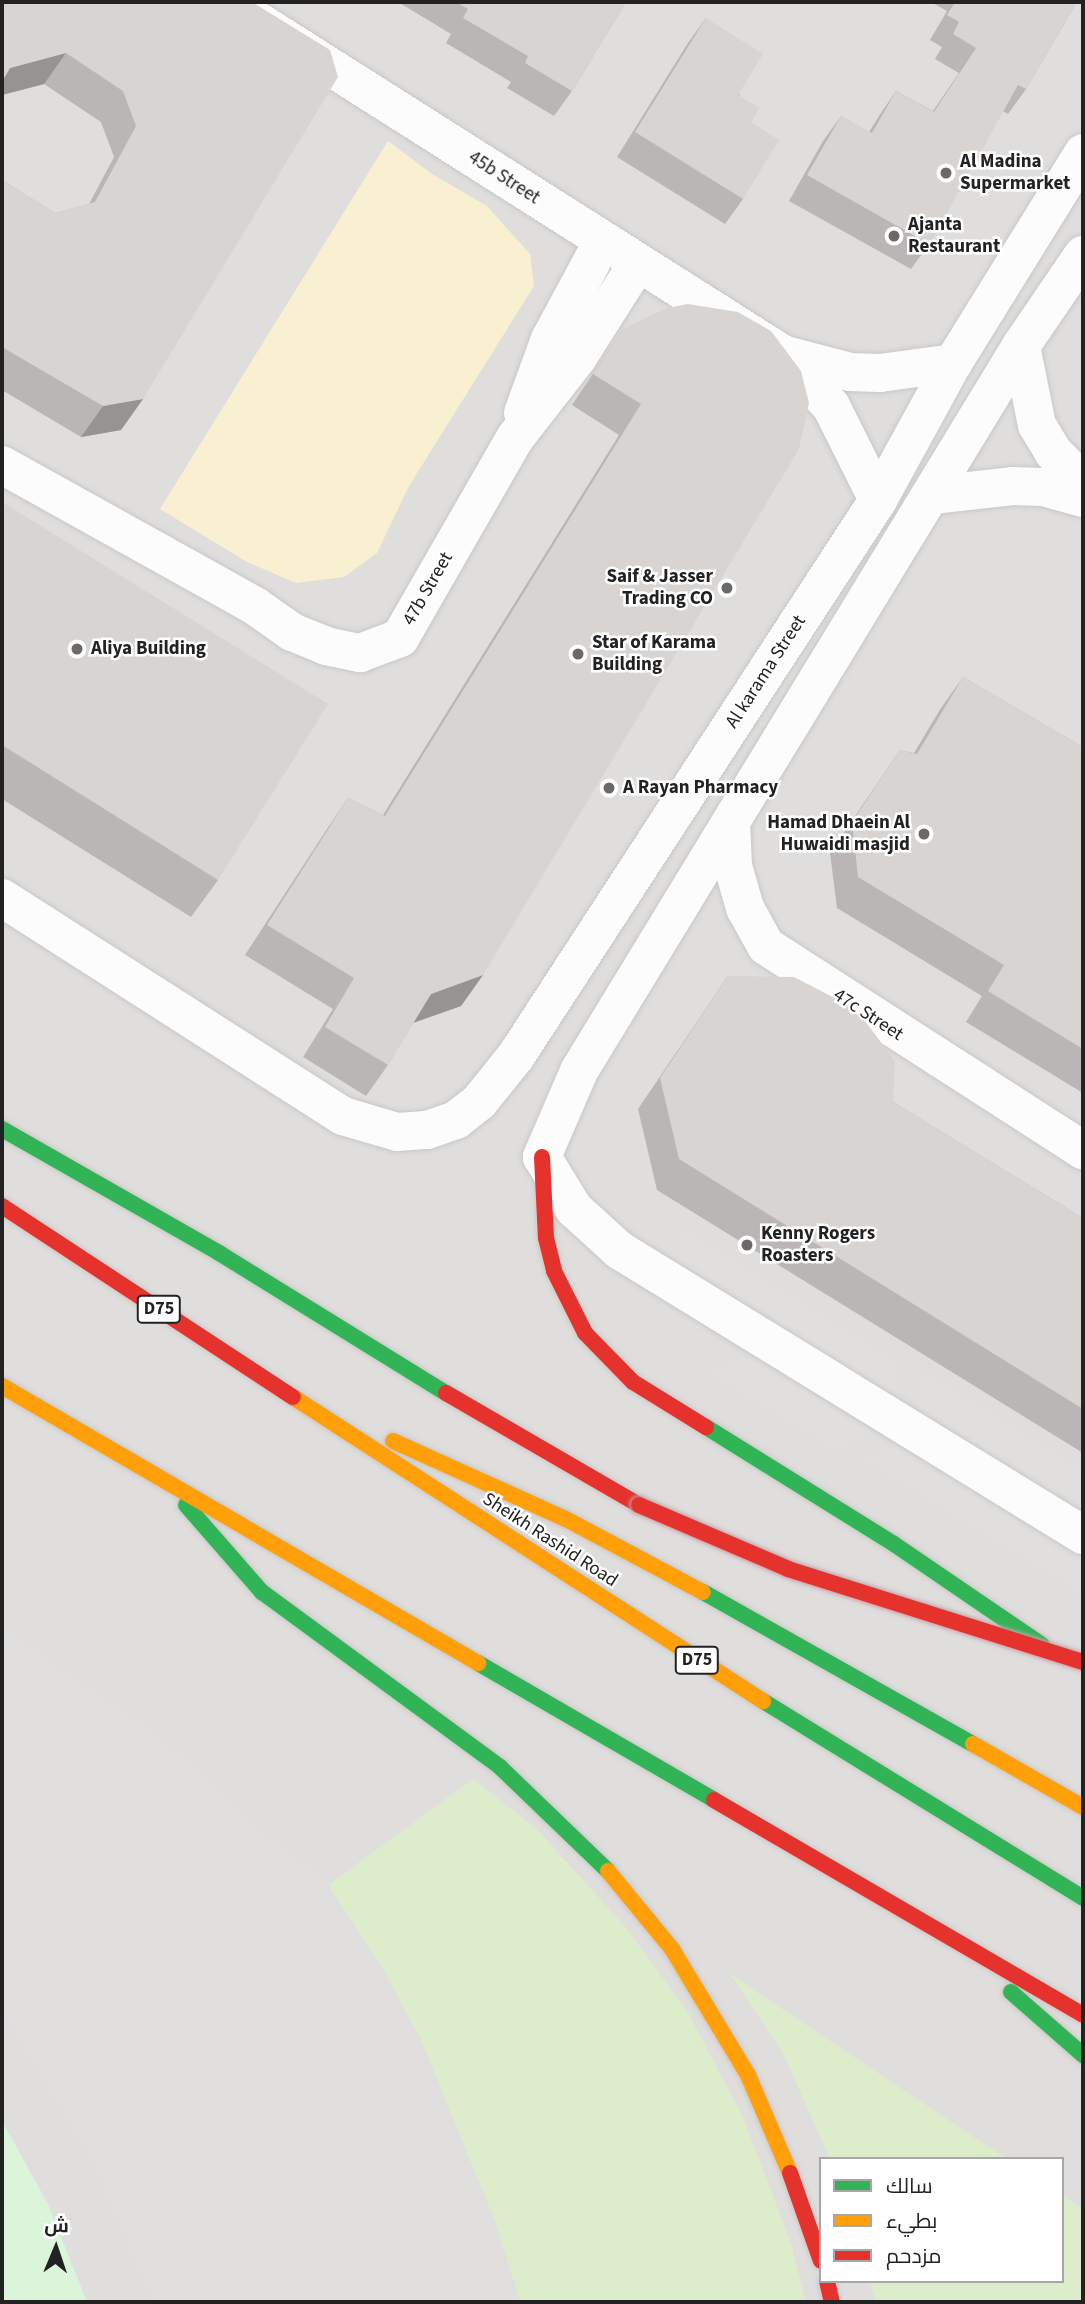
<!DOCTYPE html>
<meta charset="utf-8">
<style>
body{margin:0}
#map{position:relative;width:1085px;height:2304px;overflow:hidden;background:#f0eeeb;font-family:"Source Sans 3",Cairo,sans-serif}
div>[style]{position:absolute}
.residential>*{inset:0;background:#dfdedc}
.grass>*{inset:0;background:#ddeccb}
.sand>*{inset:0;background:#f8f0d0}
.park>*{inset:0;background:#daf5da}
.parking>*{inset:0;background:#e0dfde}
.roads{filter:drop-shadow(0 0 2px #c9c8c7) drop-shadow(0 0 2px #c9c8c7)}
.street>*{height:38px;margin:-19px;padding:0 19px;transform-origin:19px;border-radius:19px;background:#fdfcfc}
.fast>*{height:16px;margin:-8px;padding:0 8px;transform-origin:8px;border-radius:8px;background:#30b455}
.slow>*{height:16px;margin:-8px;padding:0 8px;transform-origin:8px;border-radius:8px;background:#ff9f0a}
.jam>*{height:16px;margin:-8px;padding:0 8px;transform-origin:8px;border-radius:8px;background:#e5322d}
.bridges{filter:drop-shadow(0 0 2px #c5a2ac) drop-shadow(0 0 2px #c5a2ac)}
.jam-bridge>*{height:16px;margin:-8px;padding:0 8px;transform-origin:8px;border-radius:8px;background:#e5322d}
.wall>*{inset:0;background:#b9b6b5}
.shaded-wall>*{inset:0;background:#969493}
.building>*{inset:0;background:#d7d4d2}
.dots>*{width:19px;height:19px;translate:-50% -50%;box-sizing:border-box;border:4px solid #fff;border-radius:50%}
span{translate:-50% -50%;white-space:nowrap;text-align:center;line-height:1.15;-webkit-text-stroke:5px #fff;paint-order:stroke}
.shield-label span{padding:2px 5px;background:#fff;border:2px solid;border-radius:5px;-webkit-text-stroke-width:0}
.shield-label{font-size:18px;color:#222;font-weight:700}
.poi-label{font-size:19px;color:#222;font-weight:700}
.left{translate:0 -50%;text-align:left}
.right{translate:-100% -50%;text-align:right}
.street-label{font-size:19px;color:#222}
.frame{position:absolute;inset:0;border:4px solid #222;pointer-events:none}
.legend{position:absolute;left:819px;top:2157px;width:245px;height:126px;box-sizing:border-box;background:#fff;border:2px solid #a7a7a7;margin:0;padding:9px 12px;list-style:none;font-size:21px;color:#222}
.legend li{display:flex;align-items:center;gap:14px;height:35px}
.legend b{width:35px;border:2px solid #a7a7a7}
.north{position:absolute;left:21px;top:2213px;width:70px;height:70px;-webkit-text-stroke:5px #fff;paint-order:stroke;rotate:2deg;font-size:19px;font-weight:700;line-height:28px;text-align:center;color:#222}
.north::after{content:'';display:block;margin:auto;width:24px;height:32px;background:#222;clip-path:polygon(50% 0,100% 100%,50% 72%,0 100%)}
</style>
<div id="map">
<div class="residential">
<i style="clip-path:polygon(evenodd,2px 2px,1083px 2px,1083px 2302px,2px 2302px,2px 2px,821px 2159px,1062px 2159px,1062px 2281px,821px 2281px,821px 2159px)"></i>
</div>
<div class="grass">
<i style="clip-path:polygon(473px 1779px,536px 1828px,627px 1929px,687px 2011px,742px 2115px,791px 2243px,806px 2302px,520px 2302px,494px 2219px,421px 2040px,380px 1964px,328px 1885px)"></i>
<i style="clip-path:polygon(730px 1974px,1007px 2159px,830px 2159px,782px 2051px)"></i>
<i style="clip-path:polygon(1062px 2195px,1083px 2209px,1083px 2302px,876px 2302px,870px 2281px,1062px 2281px)"></i>
</div>
<div class="sand">
<i style="clip-path:polygon(388px 141px,432px 174px,487px 206px,530px 254px,534px 286px,409px 486px,377px 553px,344px 577px,296px 583px,247px 562px,160px 509px)"></i>
</div>
<div class="park">
<i style="clip-path:polygon(2px 2121px,48px 2204px,87px 2302px,2px 2302px)"></i>
</div>
<div class="parking">
<i style="clip-path:polygon(681px 1230px,897px 1364px,898px 1407px,680px 1272px)"></i>
<i style="clip-path:polygon(751px 1355px,874px 1430px,837px 1449px,712px 1373px)"></i>
<i style="clip-path:polygon(921px 1373px,1083px 1472px,1083px 1515px,921px 1415px)"></i>
<i style="clip-path:polygon(905px 1440px,1083px 1550px,1083px 1592px,866px 1459px)"></i>
<i style="clip-path:polygon(2px 1631px,140px 1724px,196px 1770px,246px 1822px,328px 1885px,380px 1964px,421px 2040px,494px 2219px,520px 2302px,156px 2302px,91px 2155px,2px 2008px)"></i>
</div>
<div class="roads">
<div class="street">
<i style="left:228px;top:2px;width:655px;rotate:32.4deg"></i>
<i style="left:781px;top:353px;width:73px;rotate:46.7deg"></i>
<i style="left:831px;top:406px;width:105px;rotate:63.4deg"></i>
<i style="left:1083px;top:255px;width:110px;rotate:124.3deg"></i>
<i style="left:1021px;top:346px;width:849px;rotate:121.37deg"></i>
<i style="left:579px;top:1071px;width:94px;rotate:113.3deg"></i>
<i style="left:542px;top:1157px;width:61px;rotate:58.4deg"></i>
<i style="left:574px;top:1209px;width:61px;rotate:42.3deg"></i>
<i style="left:619px;top:1250px;width:545px;rotate:31.56deg"></i>
<i style="left:1021px;top:346px;width:81px;rotate:78.6deg"></i>
<i style="left:1037px;top:425px;width:31px;rotate:59deg"></i>
<i style="left:1053px;top:452px;width:42px;rotate:45deg"></i>
<i style="left:786px;top:355px;width:66px;rotate:14.9deg"></i>
<i style="left:850px;top:372px;width:30px;rotate:2deg"></i>
<i style="left:880px;top:373px;width:74px;rotate:-7.8deg"></i>
<i style="left:523px;top:413px;width:79px;rotate:-70deg"></i>
<i style="left:550px;top:339px;width:111px;rotate:-61.6deg"></i>
<i style="left:2px;top:465px;width:290px;rotate:29.1deg"></i>
<i style="left:255px;top:606px;width:45px;rotate:35.1deg"></i>
<i style="left:292px;top:632px;width:37px;rotate:22deg"></i>
<i style="left:326px;top:646px;width:35px;rotate:12deg"></i>
<i style="left:360px;top:653px;width:43px;rotate:-20.6deg"></i>
<i style="left:400px;top:638px;width:231px;rotate:-60.1deg"></i>
<i style="left:515px;top:438px;width:103px;rotate:-52.1deg"></i>
<i style="left:578px;top:357px;width:110px;rotate:-57.6deg"></i>
<i style="left:932px;top:495px;width:81px;rotate:-6.3deg"></i>
<i style="left:1013px;top:486px;width:30px;rotate:2deg"></i>
<i style="left:1043px;top:487px;width:41px;rotate:15.4deg"></i>
<i style="left:731px;top:822px;width:44px;rotate:87.4deg"></i>
<i style="left:733px;top:866px;width:44px;rotate:74.1deg"></i>
<i style="left:745px;top:908px;width:43px;rotate:61.1deg"></i>
<i style="left:766px;top:946px;width:377px;rotate:32.8deg"></i>
<i style="left:2px;top:898px;width:405px;rotate:32.6deg"></i>
<i style="left:343px;top:1116px;width:56px;rotate:16.5deg"></i>
<i style="left:397px;top:1132px;width:30px;rotate:-4deg"></i>
<i style="left:427px;top:1130px;width:31px;rotate:-19deg"></i>
<i style="left:456px;top:1120px;width:29px;rotate:-38deg"></i>
<i style="left:479px;top:1102px;width:59px;rotate:-51.2deg"></i>
<i style="left:516px;top:1056px;width:663px;rotate:-56.93deg"></i>
<i style="left:878px;top:500px;width:156px;rotate:-61.3deg"></i>
<i style="left:953px;top:363px;width:247px;rotate:-58.2deg"></i>
</div>
<div class="fast">
<i style="left:2px;top:1129px;width:250px;rotate:29.7deg"></i>
<i style="left:219px;top:1253px;width:267px;rotate:31.7deg"></i>
<i style="left:706px;top:1427px;width:221px;rotate:31.9deg"></i>
<i style="left:894px;top:1544px;width:179px;rotate:34.3deg"></i>
<i style="left:186px;top:1505px;width:116px;rotate:48.9deg"></i>
<i style="left:262px;top:1592px;width:295px;rotate:36.3deg"></i>
<i style="left:500px;top:1767px;width:150px;rotate:43.9deg"></i>
<i style="left:703px;top:1592px;width:310px;rotate:29.4deg"></i>
<i style="left:478px;top:1663px;width:273px;rotate:30.1deg"></i>
<i style="left:763px;top:1701px;width:376px;rotate:31.6deg"></i>
<i style="left:1011px;top:1992px;width:96px;rotate:41.2deg"></i>
</div>
<div class="slow">
<i style="left:2px;top:1386px;width:551px;rotate:30.2deg"></i>
<i style="left:293px;top:1397px;width:560px;rotate:32.9deg"></i>
<i style="left:393px;top:1441px;width:190px;rotate:24.3deg"></i>
<i style="left:566px;top:1519px;width:155px;rotate:28.1deg"></i>
<i style="left:973px;top:1744px;width:127px;rotate:29.8deg"></i>
<i style="left:608px;top:1871px;width:101px;rotate:50.6deg"></i>
<i style="left:672px;top:1949px;width:147px;rotate:58.9deg"></i>
<i style="left:748px;top:2075px;width:107px;rotate:66.8deg"></i>
</div>
<div class="jam">
<i style="left:542px;top:1157px;width:81px;rotate:87.2deg"></i>
<i style="left:546px;top:1238px;width:34px;rotate:76deg"></i>
<i style="left:554px;top:1271px;width:69px;rotate:63.4deg"></i>
<i style="left:585px;top:1333px;width:69px;rotate:45.6deg"></i>
<i style="left:633px;top:1382px;width:86px;rotate:31.7deg"></i>
<i style="left:2px;top:1206px;width:348px;rotate:33.3deg"></i>
<i style="left:446px;top:1393px;width:223px;rotate:30.1deg"></i>
<i style="left:714px;top:1800px;width:427px;rotate:30.2deg"></i>
<i style="left:790px;top:2173px;width:93px;rotate:70.6deg"></i>
<i style="left:827px;top:2281px;width:22px;rotate:77deg"></i>
</div>
</div>
<div class="bridges">
<div class="jam-bridge">
<i style="left:639px;top:1505px;width:162px;rotate:23.2deg"></i>
<i style="left:788px;top:1569px;width:309px;rotate:17.5deg"></i>
</div>
</div>
<div class="wall">
<i style="clip-path:polygon(2px 2px,252px 2px,143px 399px,121px 430px,81px 437px,2px 390px,2px 180px,55px 213px,89px 204px,114px 157px,101px 122px,44px 84px,2px 95px)"></i>
<i style="clip-path:polygon(398px 2px,626px 2px,572px 91px,554px 116px,507px 88px,511px 82px,446px 43px,451px 34px)"></i>
<i style="clip-path:polygon(931px 2px,1077px 2px,1026px 89px,1008px 114px,1003px 111px,929px 244px,911px 269px,789px 201px,823px 141px,841px 116px,869px 132px,879px 116px,896px 91px,933px 111px,959px 73px,935px 59px,942px 47px,930px 40px,947px 11px)"></i>
<i style="clip-path:polygon(706px 18px,751px 122px,743px 199px,725px 224px,617px 157px,688px 43px)"></i>
<i style="clip-path:polygon(688px 304px,483px 975px,461px 1006px,413px 1023px,388px 1065px,366px 1096px,303px 1057px,333px 1009px,245px 955px,327px 829px,348px 798px,383px 815px,619px 435px,572px 405px,602px 360px,623px 329px)"></i>
<i style="clip-path:polygon(2px 502px,218px 880px,191px 917px,2px 799px)"></i>
<i style="clip-path:polygon(963px 677px,1083px 747px,1083px 1093px,966px 1022px,982px 996px,837px 908px,830px 853px,900px 750px,914px 753px,941px 708px)"></i>
<i style="clip-path:polygon(728px 976px,893px 1102px,1083px 1218px,1083px 1453px,657px 1190px,638px 1109px)"></i>
</div>
<div class="shaded-wall">
<i style="clip-path:polygon(66px 53px,44px 84px,2px 95px,2px 80px,10px 68px)"></i>
<i style="clip-path:polygon(143px 399px,121px 430px,81px 437px,103px 406px)"></i>
<i style="clip-path:polygon(483px 975px,461px 1006px,410px 1024px,431px 994px)"></i>
</div>
<div class="building">
<i style="clip-path:polygon(2px 2px,252px 2px,330px 50px,338px 77px,143px 399px,103px 406px,2px 347px,2px 180px,55px 213px,95px 202px,136px 126px,123px 91px,66px 53px,10px 68px,2px 82px)"></i>
<i style="clip-path:polygon(456px 2px,626px 2px,572px 91px,525px 63px,528px 56px,463px 18px,468px 9px)"></i>
<i style="clip-path:polygon(955px 2px,1077px 2px,1026px 89px,1018px 85px,929px 244px,807px 175px,841px 116px,872px 133px,896px 91px,934px 112px,976px 48px,953px 34px,959px 22px,947px 15px)"></i>
<i style="clip-path:polygon(706px 18px,763px 54px,738px 95px,760px 108px,751px 122px,779px 140px,743px 199px,635px 132px)"></i>
<i style="clip-path:polygon(688px 304px,738px 312px,771px 331px,801px 371px,809px 403px,799px 449px,483px 975px,431px 994px,388px 1065px,325px 1027px,354px 978px,267px 925px,348px 798px,385px 816px,641px 404px,593px 374px,623px 329px,667px 308px)"></i>
<i style="clip-path:polygon(2px 502px,328px 704px,218px 880px,2px 745px)"></i>
<i style="clip-path:polygon(963px 677px,1083px 747px,1083px 1049px,988px 991px,1004px 965px,858px 877px,852px 822px,900px 750px,917px 754px)"></i>
<i style="clip-path:polygon(728px 976px,794px 977px,856px 1009px,895px 1061px,893px 1102px,1083px 1218px,1083px 1409px,679px 1159px,660px 1078px)"></i>
</div>
<div class="dots">
<i style="left:946px;top:173px;background:#6a6968"></i>
<i style="left:894px;top:236px;background:#6a6968"></i>
<i style="left:727px;top:588px;background:#6a6968"></i>
<i style="left:77px;top:649px;background:#6a6968"></i>
<i style="left:578px;top:654px;background:#6a6968"></i>
<i style="left:609px;top:788px;background:#6a6968"></i>
<i style="left:924px;top:834px;background:#6a6968"></i>
<i style="left:747px;top:1245px;background:#6a6968"></i>
</div>
<div class="shield-label">
<span style="left:159px;top:1309px">D75</span>
<span style="left:697px;top:1660px">D75</span>
</div>
<div class="poi-label">
<span class="left" style="left:960px;top:173px">Al Madina<br>Supermarket</span>
<span class="left" style="left:908px;top:236px">Ajanta<br>Restaurant</span>
<span class="right" style="left:713px;top:588px">Saif &amp; Jasser<br>Trading CO</span>
<span class="left" style="left:592px;top:654px">Star of Karama<br>Building</span>
<span class="left" style="left:91px;top:649px">Aliya Building</span>
<span class="left" style="left:623px;top:788px">A Rayan Pharmacy</span>
<span class="right" style="left:910px;top:834px">Hamad Dhaein Al<br>Huwaidi masjid</span>
<span class="left" style="left:761px;top:1245px">Kenny Rogers<br>Roasters</span>
</div>
<div class="street-label">
<span style="left:504px;top:178px;rotate:33deg">45b Street</span>
<span style="left:428px;top:589px;rotate:-60deg">47b Street</span>
<span style="left:766px;top:672px;rotate:-57deg">Al karama Street</span>
<span style="left:868px;top:1015px;rotate:33deg">47c Street</span>
<span style="left:550px;top:1540px;rotate:33deg">Sheikh Rashid Road</span>
</div>
<div class="frame"></div>
<ul class="legend">
<li><b style="height:9px;background:#30b455"></b>سالك</li>
<li><b style="height:9px;background:#ff9f0a"></b>بطيء</li>
<li><b style="height:9px;background:#e5322d"></b>مزدحم</li>
</ul>
<div class="north">ش</div>
</div>
